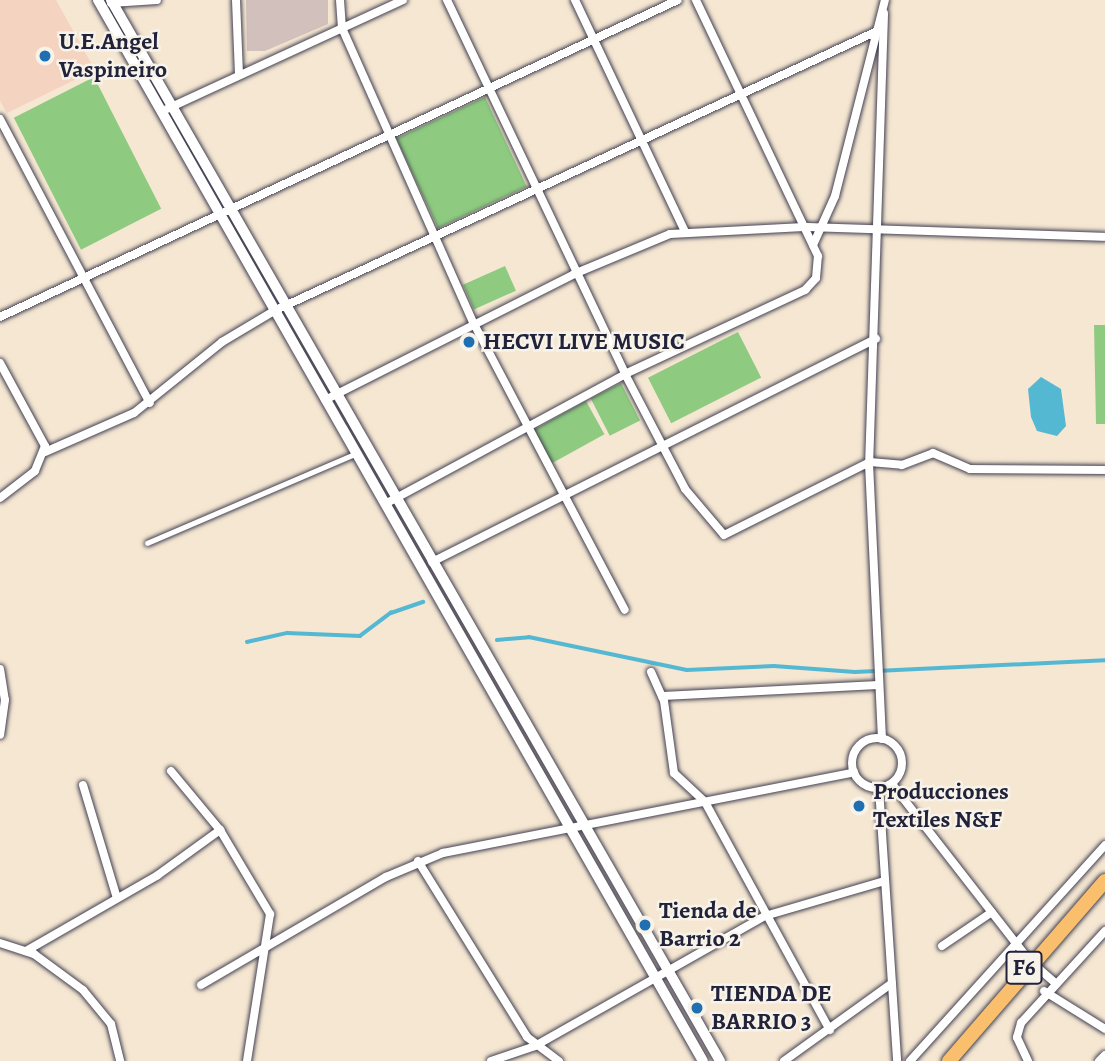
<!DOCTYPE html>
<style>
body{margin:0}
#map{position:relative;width:1105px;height:1061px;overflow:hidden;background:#f5e7d2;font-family:Alegreya,serif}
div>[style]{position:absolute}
.built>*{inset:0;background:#f5d3c1}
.industrial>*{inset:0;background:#d1c0bc}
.green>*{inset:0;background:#8ecb80;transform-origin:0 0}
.water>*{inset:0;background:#55b8d3}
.stream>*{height:3.5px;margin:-1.75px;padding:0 1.75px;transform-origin:1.75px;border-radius:1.75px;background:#55b8d3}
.roads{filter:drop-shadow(0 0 2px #424052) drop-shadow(0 0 2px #424052)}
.service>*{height:4.5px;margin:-2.25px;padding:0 2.25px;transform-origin:2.25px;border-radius:2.25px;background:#fff}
.minor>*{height:8px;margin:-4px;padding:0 4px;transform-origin:4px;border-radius:4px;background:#fff}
.minor>.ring{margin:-4px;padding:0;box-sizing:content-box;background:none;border:8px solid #fff;border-radius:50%}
.tertiary>*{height:10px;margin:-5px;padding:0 5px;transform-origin:5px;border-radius:5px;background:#fff}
.trunk>*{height:14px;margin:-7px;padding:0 7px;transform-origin:7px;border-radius:7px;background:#f9bf6d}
.dots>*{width:19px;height:19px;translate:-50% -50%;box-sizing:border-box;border:4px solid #f7f3e8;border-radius:50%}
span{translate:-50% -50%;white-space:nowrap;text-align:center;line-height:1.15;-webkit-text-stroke:5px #f7f3e8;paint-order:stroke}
.shield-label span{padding:2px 5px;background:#f7f3e8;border:2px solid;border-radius:5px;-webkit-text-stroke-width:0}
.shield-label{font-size:23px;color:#22223b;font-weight:700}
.poi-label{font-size:24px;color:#22223b;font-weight:700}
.left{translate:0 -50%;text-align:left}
</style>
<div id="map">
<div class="built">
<i style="clip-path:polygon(0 0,56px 0,95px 70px,7px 113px,0 101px)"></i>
</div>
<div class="industrial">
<i style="clip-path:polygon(246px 0,328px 0,328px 24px,265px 51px,247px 51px)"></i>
</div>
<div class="green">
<i style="left:94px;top:77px;width:148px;height:90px;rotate:63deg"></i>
<i style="left:485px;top:97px;width:99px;height:98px;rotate:65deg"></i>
<i style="left:505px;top:266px;width:27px;height:46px;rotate:66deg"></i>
<i style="clip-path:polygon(1094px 325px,1105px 325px,1105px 424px,1096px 424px)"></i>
<i style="left:738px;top:332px;width:51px;height:101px;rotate:63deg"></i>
<i style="left:621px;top:383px;width:42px;height:34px;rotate:63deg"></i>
<i style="left:586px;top:401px;width:38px;height:60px;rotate:61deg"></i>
</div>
<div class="water">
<i style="clip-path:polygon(1041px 377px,1061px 389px,1066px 426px,1057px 436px,1037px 431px,1031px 417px,1028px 389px)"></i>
</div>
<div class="stream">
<i style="left:497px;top:640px;width:32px;rotate:-5deg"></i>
<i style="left:529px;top:637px;width:161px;rotate:11.8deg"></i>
<i style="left:687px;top:670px;width:87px;rotate:-2.6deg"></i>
<i style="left:774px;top:666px;width:81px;rotate:4.2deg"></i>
<i style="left:855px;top:672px;width:250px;rotate:-2.7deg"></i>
<i style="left:247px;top:642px;width:41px;rotate:-12.7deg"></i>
<i style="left:287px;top:633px;width:73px;rotate:2.4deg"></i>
<i style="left:360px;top:636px;width:39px;rotate:-37deg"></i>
<i style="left:391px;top:613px;width:34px;rotate:-19deg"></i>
</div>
<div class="roads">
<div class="service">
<i style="left:147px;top:543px;width:226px;rotate:-23.2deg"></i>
</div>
<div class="minor">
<i style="left:236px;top:0;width:75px;rotate:87.7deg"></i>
<i style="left:340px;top:0;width:28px;rotate:86deg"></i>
<i style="left:342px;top:28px;width:324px;rotate:66deg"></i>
<i style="left:474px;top:324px;width:323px;rotate:62.2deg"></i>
<i style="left:447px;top:0;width:414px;rotate:64.5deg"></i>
<i style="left:625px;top:374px;width:130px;rotate:62.4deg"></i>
<i style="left:685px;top:489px;width:60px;rotate:49.7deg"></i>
<i style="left:724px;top:535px;width:163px;rotate:-26.6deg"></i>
<i style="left:870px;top:462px;width:32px;rotate:5deg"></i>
<i style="left:902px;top:465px;width:33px;rotate:-21deg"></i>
<i style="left:933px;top:453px;width:40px;rotate:23.4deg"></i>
<i style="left:970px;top:469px;width:135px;rotate:0.4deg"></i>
<i style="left:575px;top:0;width:257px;rotate:64.6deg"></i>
<i style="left:111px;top:3px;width:46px;rotate:-3.7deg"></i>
<i style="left:167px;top:109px;width:260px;rotate:-24.8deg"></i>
<i style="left:0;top:119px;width:321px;rotate:62.2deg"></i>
<i style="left:813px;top:245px;width:54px;rotate:-65.8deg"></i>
<i style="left:835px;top:196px;width:202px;rotate:-75.7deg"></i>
<i style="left:0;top:317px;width:748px;rotate:-25.06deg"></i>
<i style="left:0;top:363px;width:94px;rotate:61.5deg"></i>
<i style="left:45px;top:446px;width:27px;rotate:112deg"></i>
<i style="left:35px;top:471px;width:44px;rotate:142.4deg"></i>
<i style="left:325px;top:400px;width:279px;rotate:-26.8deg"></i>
<i style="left:574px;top:274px;width:104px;rotate:-22.6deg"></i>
<i style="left:670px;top:234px;width:134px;rotate:-3deg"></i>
<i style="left:804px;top:227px;width:301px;rotate:1.9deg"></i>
<i style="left:45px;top:452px;width:97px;rotate:-23.7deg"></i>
<i style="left:134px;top:413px;width:113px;rotate:-38.9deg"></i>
<i style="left:222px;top:342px;width:61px;rotate:-30.8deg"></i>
<i style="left:274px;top:311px;width:663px;rotate:-24.9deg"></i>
<i style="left:385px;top:504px;width:273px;rotate:-28.4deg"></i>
<i style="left:625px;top:374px;width:199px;rotate:-25deg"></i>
<i style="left:805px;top:290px;width:16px;rotate:-47deg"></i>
<i style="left:816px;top:278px;width:22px;rotate:-85deg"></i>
<i style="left:818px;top:256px;width:284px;rotate:-115.5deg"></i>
<i style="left:432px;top:562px;width:497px;rotate:-26.7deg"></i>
<i style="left:0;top:669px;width:31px;rotate:81deg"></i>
<i style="left:5px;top:700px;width:35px;rotate:98deg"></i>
<i style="left:651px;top:672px;width:32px;rotate:66deg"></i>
<i style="left:664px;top:701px;width:73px;rotate:82.1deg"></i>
<i style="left:674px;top:773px;width:42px;rotate:43.1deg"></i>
<i style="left:705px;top:802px;width:260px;rotate:61.3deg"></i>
<i style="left:662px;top:696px;width:217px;rotate:-2.9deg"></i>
<i class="ring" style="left:852px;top:738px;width:42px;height:42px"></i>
<i style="left:882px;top:739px;width:272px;rotate:-92.7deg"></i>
<i style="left:869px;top:467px;width:454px;rotate:-88.1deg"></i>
<i style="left:171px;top:771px;width:77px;rotate:50.3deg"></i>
<i style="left:220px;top:830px;width:98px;rotate:59.2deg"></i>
<i style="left:270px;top:914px;width:149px;rotate:98.9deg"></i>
<i style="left:892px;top:784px;width:224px;rotate:52.1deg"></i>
<i style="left:1030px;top:961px;width:32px;rotate:41deg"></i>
<i style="left:83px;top:785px;width:118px;rotate:73.3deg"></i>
<i style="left:879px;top:788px;width:274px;rotate:86.2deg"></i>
<i style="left:418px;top:861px;width:207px;rotate:58.2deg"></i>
<i style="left:527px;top:1037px;width:40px;rotate:37deg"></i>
<i style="left:0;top:943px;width:36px;rotate:18deg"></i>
<i style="left:34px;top:954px;width:61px;rotate:36.3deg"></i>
<i style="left:83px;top:990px;width:44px;rotate:50.5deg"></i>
<i style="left:111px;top:1024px;width:38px;rotate:76deg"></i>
<i style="left:942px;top:946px;width:60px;rotate:-34.2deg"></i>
<i style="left:26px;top:951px;width:152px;rotate:-29.9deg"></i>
<i style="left:158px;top:875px;width:77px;rotate:-36deg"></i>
<i style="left:201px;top:985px;width:214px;rotate:-30.3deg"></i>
<i style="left:386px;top:877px;width:62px;rotate:-22.8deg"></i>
<i style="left:443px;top:853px;width:419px;rotate:-11.1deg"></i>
<i style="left:1044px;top:991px;width:72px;rotate:31.9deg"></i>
<i style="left:491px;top:1061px;width:46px;rotate:-18.8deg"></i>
<i style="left:535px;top:1046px;width:264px;rotate:-29.5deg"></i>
<i style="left:765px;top:916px;width:125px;rotate:-16.3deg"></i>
<i style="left:784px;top:1061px;width:133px;rotate:-35.8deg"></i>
<i style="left:910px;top:1061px;width:291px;rotate:-47.9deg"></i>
<i style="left:1028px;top:1061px;width:26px;rotate:-115deg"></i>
<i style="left:1017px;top:1037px;width:15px;rotate:-74deg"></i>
<i style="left:1021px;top:1023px;width:125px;rotate:-47.6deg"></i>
<i style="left:1099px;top:1061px;width:8px;rotate:-45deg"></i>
</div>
<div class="tertiary">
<i style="left:98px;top:0;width:1221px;rotate:60.31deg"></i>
<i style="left:111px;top:0;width:1223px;rotate:60.14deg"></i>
</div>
<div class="trunk">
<i style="left:949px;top:1061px;width:238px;rotate:-49.1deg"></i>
</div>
</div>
<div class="dots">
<i style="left:45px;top:56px;background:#1f6fb2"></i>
<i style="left:469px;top:342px;background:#1f6fb2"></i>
<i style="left:859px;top:806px;background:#1f6fb2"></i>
<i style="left:645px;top:925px;background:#1f6fb2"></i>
<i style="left:697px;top:1008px;background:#1f6fb2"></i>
</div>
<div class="shield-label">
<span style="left:1024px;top:968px">F6</span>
</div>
<div class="poi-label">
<span class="left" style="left:59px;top:56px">U.E.Angel<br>Vaspineiro</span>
<span class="left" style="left:483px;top:342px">HECVI LIVE MUSIC</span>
<span class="left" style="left:873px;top:806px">Producciones<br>Textiles N&amp;F</span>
<span class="left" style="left:659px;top:925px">Tienda de<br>Barrio 2</span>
<span class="left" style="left:711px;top:1008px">TIENDA DE<br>BARRIO 3</span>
</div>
</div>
